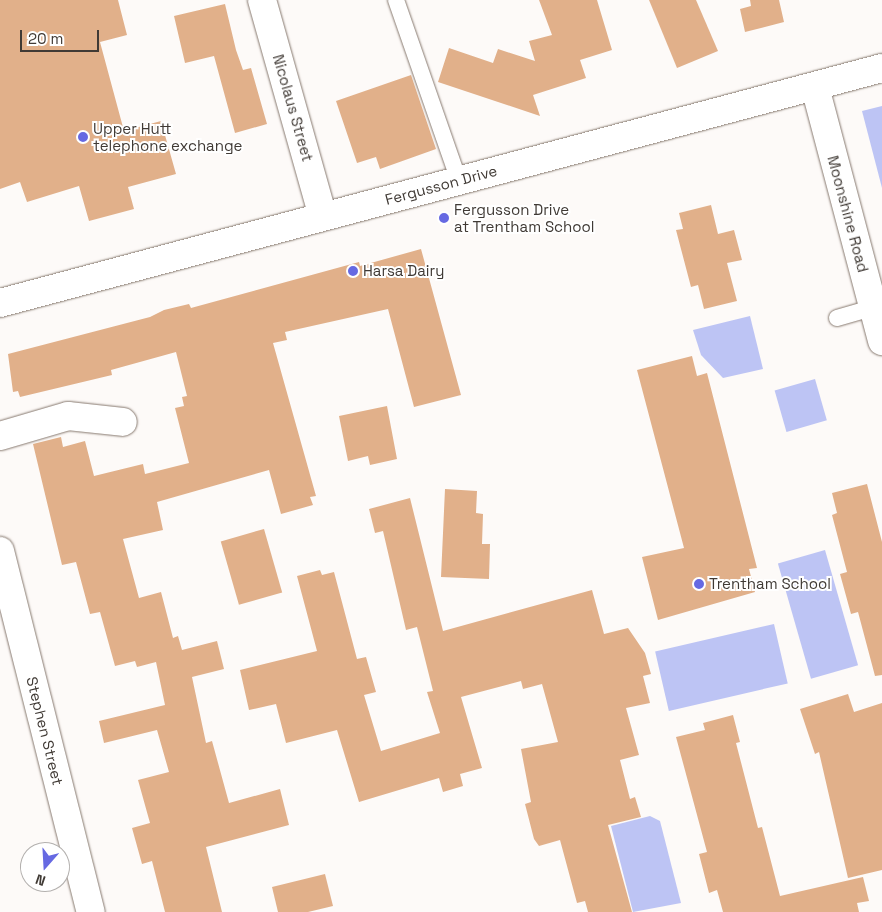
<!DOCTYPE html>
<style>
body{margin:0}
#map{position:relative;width:882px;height:912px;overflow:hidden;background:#fdfaf8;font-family:"Space Grotesk",sans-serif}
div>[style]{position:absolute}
.green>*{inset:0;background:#bdc4f4;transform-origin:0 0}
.building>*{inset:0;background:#e1b08a;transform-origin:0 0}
.roads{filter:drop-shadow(0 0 1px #87796f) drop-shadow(0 0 1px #87796f)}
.service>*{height:16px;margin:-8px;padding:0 8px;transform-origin:8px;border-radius:8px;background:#fff}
.minor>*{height:28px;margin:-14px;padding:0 14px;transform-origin:14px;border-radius:14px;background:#fff}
.tertiary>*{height:28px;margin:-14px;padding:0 14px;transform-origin:14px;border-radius:14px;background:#fff}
.secondary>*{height:28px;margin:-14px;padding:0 14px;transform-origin:14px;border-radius:14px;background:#fff}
.dots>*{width:14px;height:14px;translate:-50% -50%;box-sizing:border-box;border:2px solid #fff;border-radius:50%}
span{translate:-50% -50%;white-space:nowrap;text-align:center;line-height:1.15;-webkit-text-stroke:4px #fff;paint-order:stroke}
.street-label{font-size:15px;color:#403a35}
.poi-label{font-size:15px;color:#403a35}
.left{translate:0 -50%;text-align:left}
.north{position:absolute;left:20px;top:842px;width:50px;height:50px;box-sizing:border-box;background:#fff;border:1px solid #b3b0ae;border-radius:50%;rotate:199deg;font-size:14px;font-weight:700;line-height:20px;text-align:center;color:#403a35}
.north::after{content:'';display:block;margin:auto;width:18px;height:22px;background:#6669e2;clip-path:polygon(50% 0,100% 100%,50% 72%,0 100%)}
.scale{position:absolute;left:20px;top:30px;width:79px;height:22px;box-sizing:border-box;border:2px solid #403a35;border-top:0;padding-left:6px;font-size:15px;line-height:18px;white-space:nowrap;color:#403a35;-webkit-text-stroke:4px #fff;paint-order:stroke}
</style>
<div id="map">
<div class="green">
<i style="clip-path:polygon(882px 106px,882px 188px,862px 111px)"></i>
<i style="clip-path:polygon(750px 316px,763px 369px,723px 378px,701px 355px,693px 330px)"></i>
<i style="left:815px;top:379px;width:43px;height:42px;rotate:74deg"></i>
<i style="left:825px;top:550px;width:120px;height:49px;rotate:74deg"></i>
<i style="left:774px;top:624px;width:61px;height:122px;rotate:77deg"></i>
<i style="clip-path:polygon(650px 816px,660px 821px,681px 903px,633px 912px,611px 826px)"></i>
</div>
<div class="building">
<i style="clip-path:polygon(0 0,118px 0,127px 35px,100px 42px,124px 131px,161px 121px,176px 174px,128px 187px,134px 209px,89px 221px,79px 186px,27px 202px,20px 182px,0 189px)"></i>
<i style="clip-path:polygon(539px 0,597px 0,612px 50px,580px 60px,586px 78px,533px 95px,540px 116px,438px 82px,449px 48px,493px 63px,498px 49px,535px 61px,529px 41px,552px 35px)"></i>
<i style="clip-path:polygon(649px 0,696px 0,718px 51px,677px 68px)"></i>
<i style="clip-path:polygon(750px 0,779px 0,784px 22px,745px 32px,740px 9px,751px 6px)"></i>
<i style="clip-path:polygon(225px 4px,236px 50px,243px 70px,251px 68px,267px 124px,235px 133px,214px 56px,185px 63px,174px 16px)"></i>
<i style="clip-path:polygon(411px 75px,436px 149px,380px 169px,376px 157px,357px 163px,336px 101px)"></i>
<i style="clip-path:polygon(711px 205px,718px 234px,734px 230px,742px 260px,727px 263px,737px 301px,704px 309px,698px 285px,691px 287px,676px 230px,683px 229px,679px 213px)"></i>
<i style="clip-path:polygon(421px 249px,461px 395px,414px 407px,388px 309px,285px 332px,287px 340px,273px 343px,316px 496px,310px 497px,313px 505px,281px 514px,269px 470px,157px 502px,163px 530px,123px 539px,139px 598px,161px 592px,173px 638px,178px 636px,182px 650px,217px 641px,224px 669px,192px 677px,206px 743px,212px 741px,229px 803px,280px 789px,289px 825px,206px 847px,222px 912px,165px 912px,152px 861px,142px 864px,132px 828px,150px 823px,138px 780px,169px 772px,157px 730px,104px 743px,99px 721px,165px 705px,156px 662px,137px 667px,135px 661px,115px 666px,100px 612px,90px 614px,76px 562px,62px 565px,33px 444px,61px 437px,63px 447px,85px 441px,94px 476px,143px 464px,145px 474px,189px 463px,175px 408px,184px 406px,182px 397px,187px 396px,176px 352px,111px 370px,112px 375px,20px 397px,18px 391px,13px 392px,8px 354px,150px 317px,164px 310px,189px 304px,191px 308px,359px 262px,360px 266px)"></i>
<i style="clip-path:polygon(692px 356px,697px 376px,707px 373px,757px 568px,749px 569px,755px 592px,658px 620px,642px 557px,684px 548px,637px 370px)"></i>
<i style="clip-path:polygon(387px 406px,397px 459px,370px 465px,368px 456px,348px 461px,339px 416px)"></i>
<i style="clip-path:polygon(867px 484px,882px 542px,882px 675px,875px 676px,858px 612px,851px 614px,840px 574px,847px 572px,832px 515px,837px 513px,832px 493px)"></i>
<i style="clip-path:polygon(445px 489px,477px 491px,476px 513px,483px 514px,482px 544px,490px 544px,489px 579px,441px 577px)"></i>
<i style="clip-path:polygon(410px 498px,443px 631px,592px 590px,604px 634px,628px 628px,645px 653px,651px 674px,643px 676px,650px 703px,626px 708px,639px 755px,620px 760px,630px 799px,635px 797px,641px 817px,608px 825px,632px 912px,588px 912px,585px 901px,577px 903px,560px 840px,539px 846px,534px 839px,525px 804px,531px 802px,521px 749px,558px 742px,542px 684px,523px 689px,521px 681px,461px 697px,482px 768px,460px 774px,463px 786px,443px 792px,439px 778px,359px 802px,337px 730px,286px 743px,276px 704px,249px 710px,240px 670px,317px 651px,297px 576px,320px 570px,322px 575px,334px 572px,357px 659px,366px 657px,376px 692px,364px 695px,381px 751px,440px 733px,427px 692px,433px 691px,417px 627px,406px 630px,383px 531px,375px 533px,369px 509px)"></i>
<i style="left:264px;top:529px;width:66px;height:45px;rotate:74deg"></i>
<i style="clip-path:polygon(848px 694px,854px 712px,882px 703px,882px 870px,848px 878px,819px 752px,815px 754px,800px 709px)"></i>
<i style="clip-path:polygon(733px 715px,740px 742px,736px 743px,758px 828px,762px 827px,780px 896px,863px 877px,869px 901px,857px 903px,859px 912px,723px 912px,717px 890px,709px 893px,699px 854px,707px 852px,676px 737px,705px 730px,703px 723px)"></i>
<i style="clip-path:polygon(325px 874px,333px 906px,308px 912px,278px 912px,272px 887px)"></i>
</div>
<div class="roads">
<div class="service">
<i style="left:396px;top:0;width:192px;rotate:70.8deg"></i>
<i style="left:837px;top:318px;width:37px;rotate:-16deg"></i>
</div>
<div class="minor">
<i style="left:262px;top:0;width:225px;rotate:74.3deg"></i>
<i style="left:0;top:436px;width:71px;rotate:-16.4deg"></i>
<i style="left:68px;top:416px;width:55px;rotate:6.2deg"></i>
<i style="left:0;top:551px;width:372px;rotate:75.9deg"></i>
</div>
<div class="tertiary">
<i style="left:815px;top:87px;width:263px;rotate:75.2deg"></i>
</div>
<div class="secondary">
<i style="left:0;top:303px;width:913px;rotate:-14.92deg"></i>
</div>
</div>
<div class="dots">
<i style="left:83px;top:137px;background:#6669e2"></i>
<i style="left:444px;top:218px;background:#6669e2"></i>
<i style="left:353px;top:271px;background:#6669e2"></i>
<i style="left:699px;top:584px;background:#6669e2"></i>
</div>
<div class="street-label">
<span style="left:293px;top:108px;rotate:74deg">Nicolaus Street</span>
<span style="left:441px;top:185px;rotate:-15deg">Fergusson Drive</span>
<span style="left:848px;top:214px;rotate:75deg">Moonshine Road</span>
<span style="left:45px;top:731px;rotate:76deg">Stephen Street</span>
</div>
<div class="poi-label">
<span class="left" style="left:93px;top:137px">Upper Hutt<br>telephone exchange</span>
<span class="left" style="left:454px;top:218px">Fergusson Drive<br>at Trentham School</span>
<span class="left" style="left:363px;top:271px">Harsa Dairy</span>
<span class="left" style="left:709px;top:584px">Trentham School</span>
</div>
<div class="north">N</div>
<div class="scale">20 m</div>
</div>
